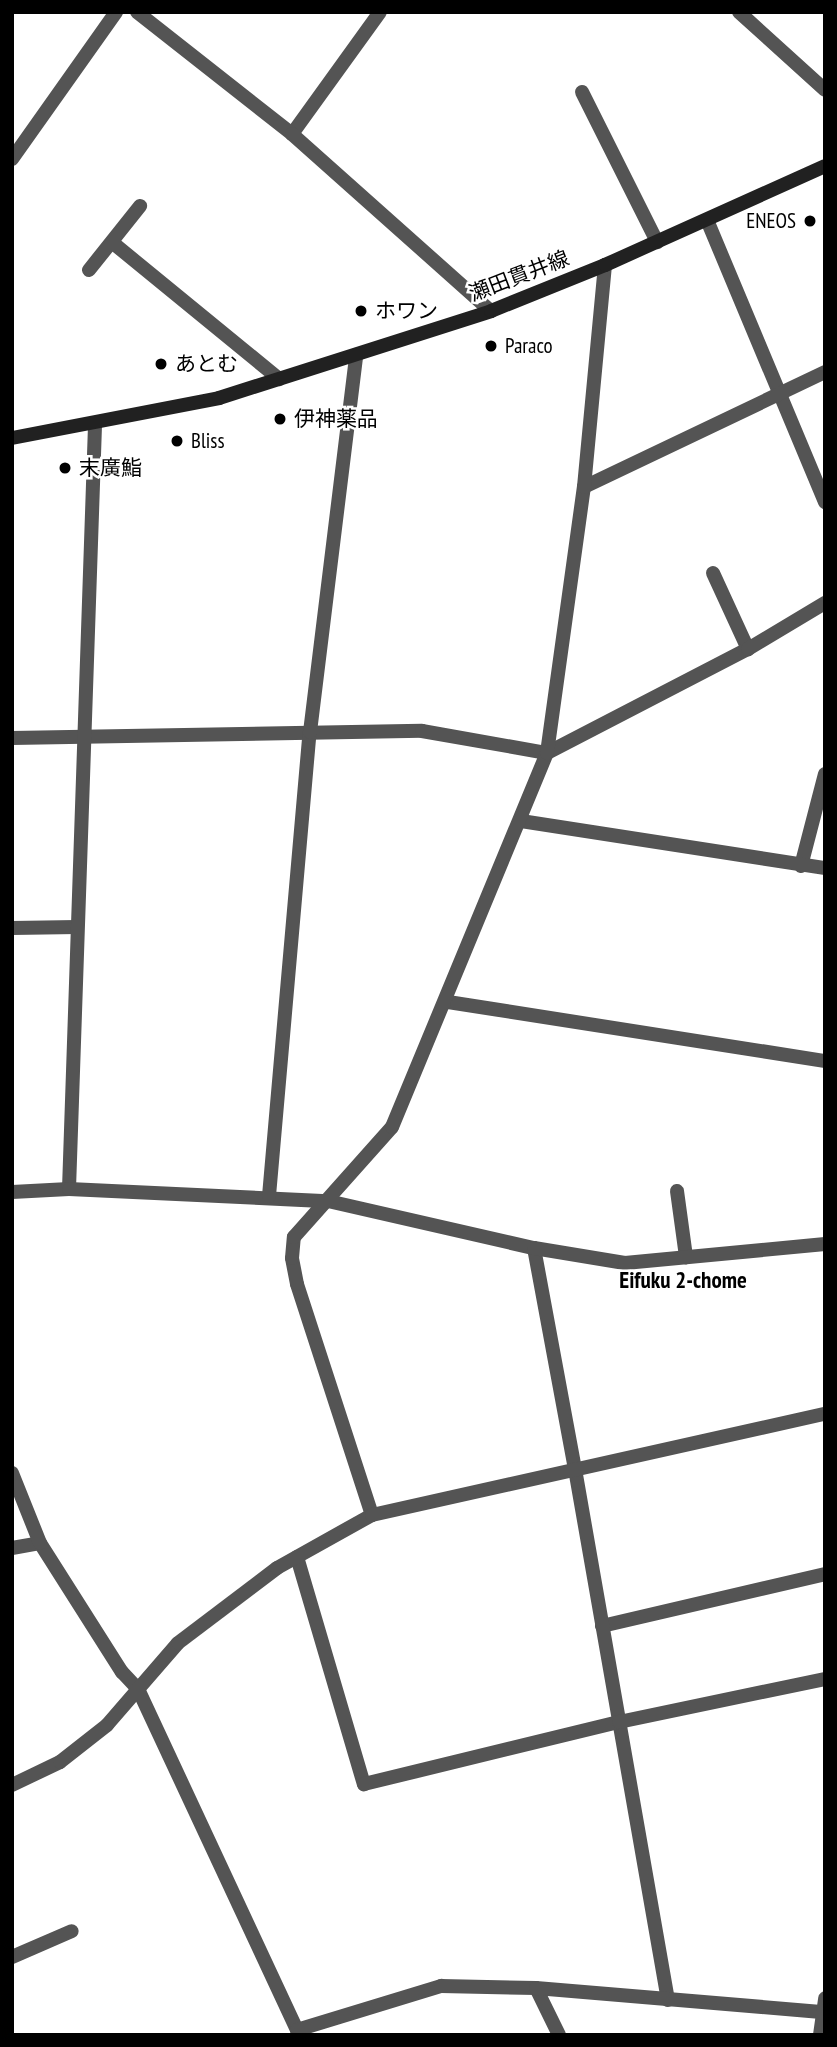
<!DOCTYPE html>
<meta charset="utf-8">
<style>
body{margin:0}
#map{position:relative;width:837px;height:2047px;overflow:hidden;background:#fff;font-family:"PT Sans Narrow","Noto Sans JP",sans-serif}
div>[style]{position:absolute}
.service>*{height:14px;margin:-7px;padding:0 7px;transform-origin:7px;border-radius:7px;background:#545454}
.minor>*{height:14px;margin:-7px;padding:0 7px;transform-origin:7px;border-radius:7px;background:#545454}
.secondary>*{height:14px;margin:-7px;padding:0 7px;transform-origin:7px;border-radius:7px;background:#212121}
.dots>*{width:19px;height:19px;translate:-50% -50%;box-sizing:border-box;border:4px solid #fff;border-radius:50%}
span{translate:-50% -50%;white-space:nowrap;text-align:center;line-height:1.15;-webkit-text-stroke:5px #fff;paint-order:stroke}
.poi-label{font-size:21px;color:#000}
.right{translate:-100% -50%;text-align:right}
.left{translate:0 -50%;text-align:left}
.street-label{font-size:21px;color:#000}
.neighbourhood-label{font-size:23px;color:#000;font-weight:700}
.frame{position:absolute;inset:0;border:14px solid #000;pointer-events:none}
</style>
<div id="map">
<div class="service">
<i style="left:582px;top:92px;width:168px;rotate:63.4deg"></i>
<i style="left:292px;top:134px;width:150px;rotate:-54.2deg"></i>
<i style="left:707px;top:220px;width:306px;rotate:67.3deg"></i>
<i style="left:113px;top:243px;width:215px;rotate:39.3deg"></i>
<i style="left:89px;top:270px;width:82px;rotate:-51.4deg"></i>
<i style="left:584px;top:487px;width:267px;rotate:-25.5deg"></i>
<i style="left:713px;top:573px;width:84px;rotate:65.3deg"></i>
<i style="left:12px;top:738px;width:410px;rotate:-1deg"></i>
<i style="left:422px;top:731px;width:127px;rotate:10deg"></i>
<i style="left:547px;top:753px;width:226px;rotate:-27.4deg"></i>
<i style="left:748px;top:649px;width:90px;rotate:-30.9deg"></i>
<i style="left:801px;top:866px;width:95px;rotate:-75.4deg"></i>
<i style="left:534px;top:1248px;width:225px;rotate:79.5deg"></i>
<i style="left:12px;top:1548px;width:28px;rotate:-10deg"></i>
<i style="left:40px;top:1543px;width:153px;rotate:57.6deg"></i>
<i style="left:122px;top:1672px;width:23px;rotate:47deg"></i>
<i style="left:602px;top:1626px;width:229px;rotate:-13.1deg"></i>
<i style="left:12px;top:1957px;width:65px;rotate:-23.4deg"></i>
<i style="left:536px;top:1988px;width:52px;rotate:63.9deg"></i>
</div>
<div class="minor">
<i style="left:137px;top:12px;width:197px;rotate:38.2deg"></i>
<i style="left:292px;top:134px;width:266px;rotate:41.7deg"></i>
<i style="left:739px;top:12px;width:116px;rotate:42.2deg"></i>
<i style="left:12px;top:159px;width:180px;rotate:-54.7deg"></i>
<i style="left:521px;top:821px;width:308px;rotate:8.8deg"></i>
<i style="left:12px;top:928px;width:65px;rotate:-0.9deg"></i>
<i style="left:448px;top:1002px;width:382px;rotate:8.9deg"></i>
<i style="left:69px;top:1189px;width:764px;rotate:-88.05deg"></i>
<i style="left:677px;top:1191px;width:67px;rotate:82.2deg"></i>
<i style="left:12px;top:1192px;width:57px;rotate:-3deg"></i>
<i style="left:69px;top:1189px;width:259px;rotate:2.7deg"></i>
<i style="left:328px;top:1201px;width:211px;rotate:12.9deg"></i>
<i style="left:534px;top:1248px;width:92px;rotate:9.4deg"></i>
<i style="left:625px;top:1263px;width:201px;rotate:-5.4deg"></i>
<i style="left:269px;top:1196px;width:466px;rotate:-85deg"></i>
<i style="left:310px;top:732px;width:380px;rotate:-83deg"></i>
<i style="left:575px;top:1469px;width:539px;rotate:80.07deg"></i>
<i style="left:12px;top:1473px;width:75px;rotate:68.2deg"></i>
<i style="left:372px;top:1515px;width:243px;rotate:-108deg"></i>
<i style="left:297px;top:1284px;width:26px;rotate:-101deg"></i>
<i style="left:292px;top:1258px;width:21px;rotate:-85deg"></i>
<i style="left:294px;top:1237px;width:147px;rotate:-48.3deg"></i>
<i style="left:392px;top:1127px;width:405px;rotate:-67.5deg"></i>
<i style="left:547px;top:753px;width:269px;rotate:-82.1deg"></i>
<i style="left:584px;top:487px;width:223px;rotate:-84.6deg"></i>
<i style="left:297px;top:1557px;width:237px;rotate:73.6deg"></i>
<i style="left:364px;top:1784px;width:262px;rotate:-13.7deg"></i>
<i style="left:619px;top:1722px;width:210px;rotate:-11.8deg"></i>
<i style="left:138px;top:1689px;width:382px;rotate:65deg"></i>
<i style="left:12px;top:1785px;width:53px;rotate:-25.6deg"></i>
<i style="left:60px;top:1762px;width:60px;rotate:-38.2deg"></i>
<i style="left:107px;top:1725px;width:108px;rotate:-49.1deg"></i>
<i style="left:178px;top:1643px;width:124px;rotate:-37.1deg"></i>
<i style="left:277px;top:1568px;width:109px;rotate:-29.2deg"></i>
<i style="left:372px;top:1515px;width:464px;rotate:-12.6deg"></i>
<i style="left:297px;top:2030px;width:151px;rotate:-17deg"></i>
<i style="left:441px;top:1986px;width:95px;rotate:1.2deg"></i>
<i style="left:536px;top:1988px;width:286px;rotate:4.8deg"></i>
<i style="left:820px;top:2035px;width:37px;rotate:-82deg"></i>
</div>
<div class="secondary">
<i style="left:12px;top:438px;width:211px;rotate:-10.9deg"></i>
<i style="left:219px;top:398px;width:286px;rotate:-17.7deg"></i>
<i style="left:491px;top:311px;width:123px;rotate:-22deg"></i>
<i style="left:605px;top:265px;width:241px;rotate:-24.2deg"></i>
</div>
<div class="dots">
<i style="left:810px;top:221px;background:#000"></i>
<i style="left:361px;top:311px;background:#000"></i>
<i style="left:491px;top:346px;background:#000"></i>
<i style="left:161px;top:364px;background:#000"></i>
<i style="left:280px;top:419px;background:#000"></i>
<i style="left:177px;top:441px;background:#000"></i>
<i style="left:65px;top:468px;background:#000"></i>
</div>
<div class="poi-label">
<span class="right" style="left:796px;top:221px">ENEOS</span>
<span class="left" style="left:375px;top:311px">ホワン</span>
<span class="left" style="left:505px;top:346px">Paraco</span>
<span class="left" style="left:175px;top:364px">あとむ</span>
<span class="left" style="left:294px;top:419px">伊神薬品</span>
<span class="left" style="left:191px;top:441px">Bliss</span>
<span class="left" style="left:79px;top:468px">末廣鮨</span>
</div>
<div class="street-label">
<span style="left:519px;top:276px;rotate:-21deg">瀬田貫井線</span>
</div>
<div class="neighbourhood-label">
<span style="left:683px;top:1280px">Eifuku 2-chome</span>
</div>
<div class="frame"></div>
</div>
